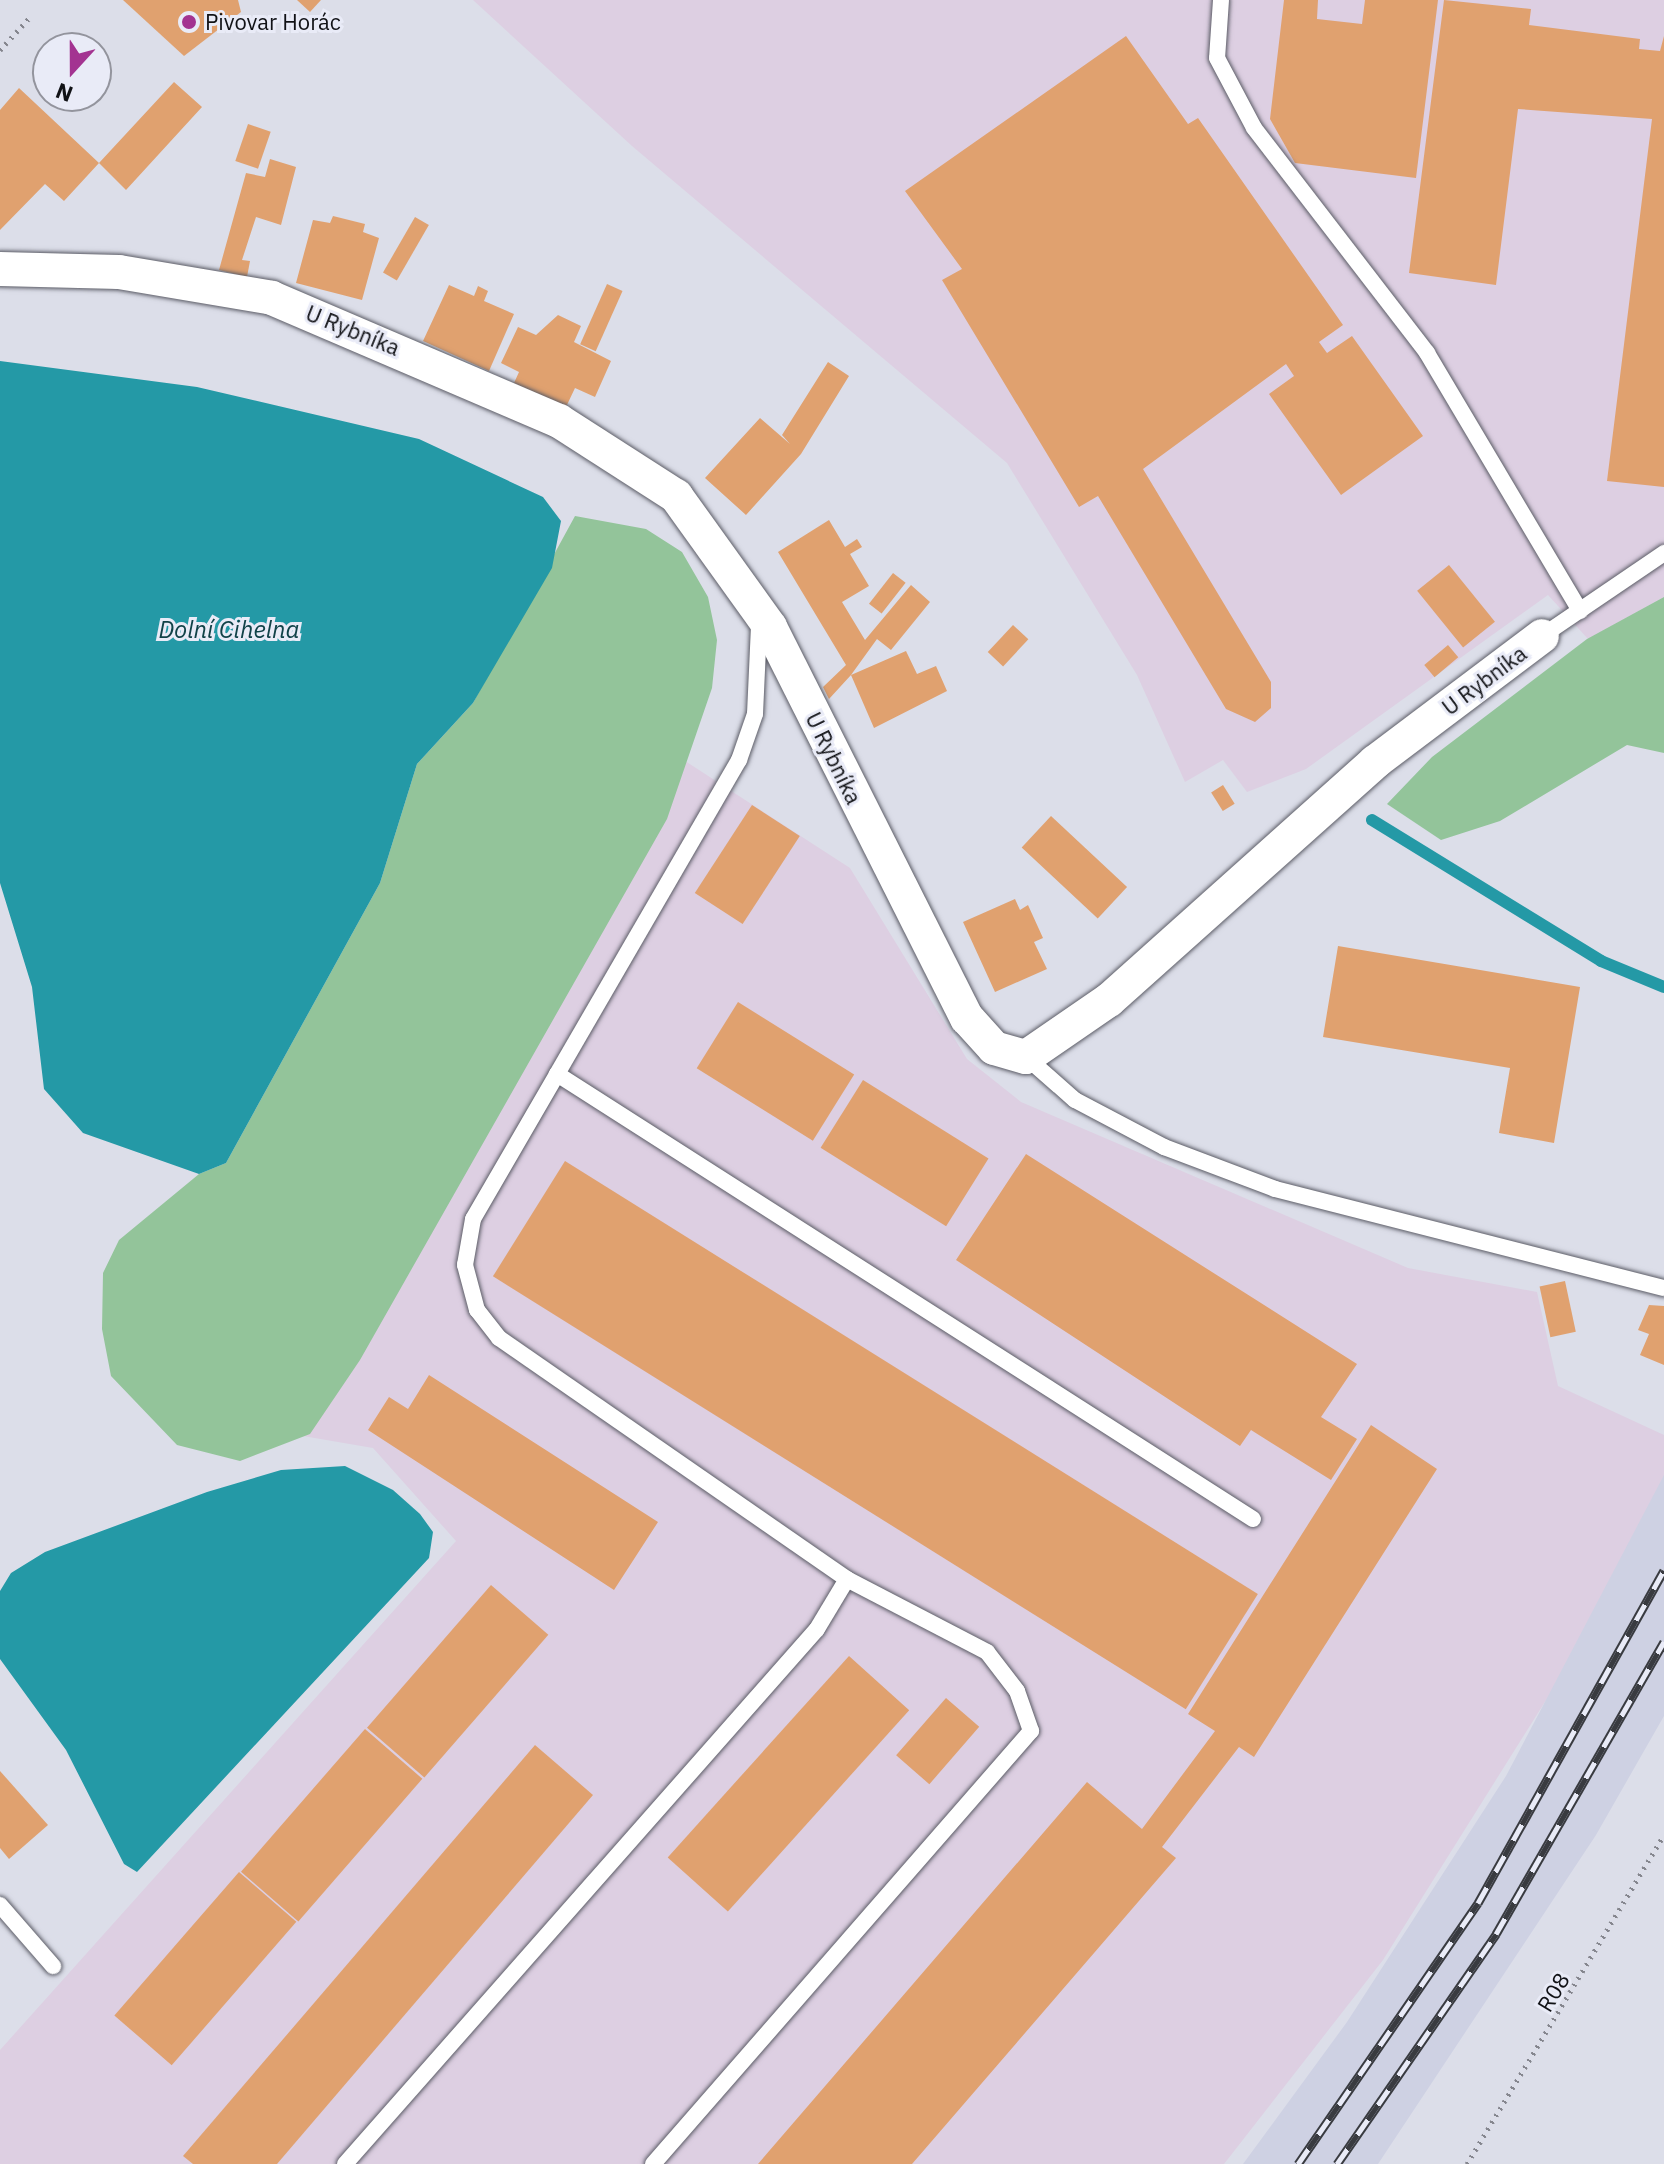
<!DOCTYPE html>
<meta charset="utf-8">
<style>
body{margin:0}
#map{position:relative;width:1664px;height:2164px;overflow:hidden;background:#dcdee9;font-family:"IBM Plex Sans",sans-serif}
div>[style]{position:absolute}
.industrial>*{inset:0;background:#ddcfe2}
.built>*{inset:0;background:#ced1e3}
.green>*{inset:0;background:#93c49a}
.water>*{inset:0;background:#2499a6}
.stream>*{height:12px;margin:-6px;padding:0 6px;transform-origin:6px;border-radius:6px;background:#2499a6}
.building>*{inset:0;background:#e0a16f;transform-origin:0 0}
.path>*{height:5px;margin-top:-2.5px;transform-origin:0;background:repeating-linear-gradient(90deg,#85868e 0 2px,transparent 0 8px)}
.roads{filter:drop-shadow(0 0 2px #5b5c66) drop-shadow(0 0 2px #5b5c66)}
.lane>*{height:16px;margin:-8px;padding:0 8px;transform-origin:8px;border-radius:8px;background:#fff}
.street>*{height:34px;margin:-17px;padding:0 17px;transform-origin:17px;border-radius:17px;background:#fff}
.rail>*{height:9px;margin-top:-4.5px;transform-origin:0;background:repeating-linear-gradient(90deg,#e9ebf7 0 18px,#393b40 0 36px);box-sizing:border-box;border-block:2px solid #393b40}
.dots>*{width:22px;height:22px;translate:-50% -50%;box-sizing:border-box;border:4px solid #e9ebf7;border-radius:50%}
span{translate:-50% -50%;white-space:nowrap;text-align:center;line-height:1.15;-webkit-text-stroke:6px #e9ebf7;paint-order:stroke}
.poi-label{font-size:22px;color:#111216}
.left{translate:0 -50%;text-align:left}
.street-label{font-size:22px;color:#111216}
.water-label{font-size:24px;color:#114248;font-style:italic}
.north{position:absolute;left:32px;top:32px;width:80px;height:80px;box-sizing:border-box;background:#e9ebf7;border:2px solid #93949d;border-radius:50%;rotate:201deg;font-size:22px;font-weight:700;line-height:32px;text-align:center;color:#111216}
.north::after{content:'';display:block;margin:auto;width:28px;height:36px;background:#a33391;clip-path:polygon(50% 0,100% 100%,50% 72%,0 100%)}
</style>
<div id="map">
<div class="industrial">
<i style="clip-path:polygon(473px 0,1664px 0,1664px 597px,1588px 639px,1548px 595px,1306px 769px,1247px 792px,1223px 760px,1185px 782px,1137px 675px,1007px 463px,632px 146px)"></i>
<i style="clip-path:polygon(679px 757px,850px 868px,967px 1059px,1021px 1102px,1408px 1268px,1537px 1292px,1558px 1386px,1664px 1435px,1664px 1512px,1383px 1960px,1224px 2164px,0 2164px,0 2050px,456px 1541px,373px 1448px,262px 1429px)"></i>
</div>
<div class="built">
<i style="clip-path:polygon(1664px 1475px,1664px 1716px,1596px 1835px,1378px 2164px,1243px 2164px,1347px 2022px,1506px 1776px)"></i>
</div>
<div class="green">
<i style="clip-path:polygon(575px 516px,646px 529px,682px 552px,708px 597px,717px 640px,712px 688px,667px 819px,360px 1360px,310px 1434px,240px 1461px,177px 1445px,111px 1376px,102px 1329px,103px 1273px,119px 1240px,199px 1174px,226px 1163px,380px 883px,417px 764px,473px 703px)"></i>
<i style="clip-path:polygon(1664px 597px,1664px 753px,1627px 745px,1500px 821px,1441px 840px,1387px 804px,1432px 757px,1587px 639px)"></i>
</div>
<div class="water">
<i style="clip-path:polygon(0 361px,197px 387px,419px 439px,543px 497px,561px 521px,552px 568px,473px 703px,417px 764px,380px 883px,226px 1163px,199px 1174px,83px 1133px,44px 1089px,32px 987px,0 883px)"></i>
<i style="clip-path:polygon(345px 1466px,393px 1490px,420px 1514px,433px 1532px,429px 1558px,137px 1872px,124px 1864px,66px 1750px,0 1659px,0 1591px,11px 1573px,45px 1552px,207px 1492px,281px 1470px)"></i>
</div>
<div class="stream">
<i style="left:1372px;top:820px;width:269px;rotate:31.6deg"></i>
<i style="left:1601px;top:961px;width:68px;rotate:22.4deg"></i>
</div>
<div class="building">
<i style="clip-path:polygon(123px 0,238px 0,241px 12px,184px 56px)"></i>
<i style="clip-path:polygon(297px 0,321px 0,310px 12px)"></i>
<i style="clip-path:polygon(1284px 0,1318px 0,1317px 19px,1362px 24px,1365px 0,1438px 0,1416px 178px,1295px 163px,1270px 119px)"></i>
<i style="clip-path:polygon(1444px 0,1531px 9px,1529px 25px,1640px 39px,1639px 49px,1660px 51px,1664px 36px,1664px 487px,1607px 481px,1652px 119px,1518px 109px,1496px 285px,1409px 273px)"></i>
<i style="clip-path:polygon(1126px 36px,1188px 124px,1198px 118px,1343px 325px,1319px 342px,1327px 353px,1352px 336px,1423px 436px,1341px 495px,1269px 394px,1294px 376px,1286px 364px,1143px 469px,1271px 682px,1271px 708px,1255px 722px,1226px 709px,1098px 496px,1079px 507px,942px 280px,962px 269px,905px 191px)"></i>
<i style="clip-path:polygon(174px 82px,202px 107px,126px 190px,99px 163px,64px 201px,45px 184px,0 230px,0 110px,19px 88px,99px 163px)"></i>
<i style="left:248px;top:124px;width:24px;height:39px;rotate:19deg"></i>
<i style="clip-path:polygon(270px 159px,296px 167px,281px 225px,256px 217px,242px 260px,250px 261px,247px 277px,219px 270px,246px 173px,265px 177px)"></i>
<i style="clip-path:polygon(333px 216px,365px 224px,363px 232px,379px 238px,362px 300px,296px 283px,313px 220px,330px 223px)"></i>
<i style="left:415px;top:217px;width:16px;height:64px;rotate:30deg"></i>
<i style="left:607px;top:284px;width:17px;height:66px;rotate:24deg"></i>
<i style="clip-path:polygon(449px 285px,474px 296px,478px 286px,488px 291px,484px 301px,514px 314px,489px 371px,423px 341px)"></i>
<i style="clip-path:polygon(558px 315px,581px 326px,574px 342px,611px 361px,595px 397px,575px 388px,566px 407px,514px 383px,519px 372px,501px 363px,518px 327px,536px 335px)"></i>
<i style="clip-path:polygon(828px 362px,849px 376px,801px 454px,746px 515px,705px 478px,760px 418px,790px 444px,782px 435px)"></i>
<i style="clip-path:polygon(829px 520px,845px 547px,857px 539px,862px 547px,850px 554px,869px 586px,842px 602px,865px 640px,911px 585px,930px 602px,891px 650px,877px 639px,851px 675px,906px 651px,917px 674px,936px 666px,947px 691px,874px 728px,851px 675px,829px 699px,823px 687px,846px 665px,778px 552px)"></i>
<i style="left:1449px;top:565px;width:73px;height:41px;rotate:51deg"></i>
<i style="left:893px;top:573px;width:16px;height:39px;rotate:38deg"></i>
<i style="left:1013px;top:625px;width:21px;height:37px;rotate:43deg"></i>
<i style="left:1448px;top:645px;width:16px;height:31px;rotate:50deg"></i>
<i style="left:1223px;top:785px;width:22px;height:14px;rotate:58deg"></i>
<i style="left:752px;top:805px;width:57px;height:105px;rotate:33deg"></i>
<i style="left:1051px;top:816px;width:104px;height:43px;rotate:43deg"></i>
<i style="clip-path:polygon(1015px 899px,1020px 910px,1028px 905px,1043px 938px,1034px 942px,1047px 969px,995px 992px,963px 922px)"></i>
<i style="clip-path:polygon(1338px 946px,1580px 987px,1554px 1143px,1499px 1133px,1510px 1068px,1323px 1037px)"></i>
<i style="left:738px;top:1002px;width:137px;height:78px;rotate:32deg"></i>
<i style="left:863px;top:1080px;width:148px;height:80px;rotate:32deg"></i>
<i style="clip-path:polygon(1026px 1154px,1357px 1364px,1321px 1417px,1357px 1439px,1331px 1480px,1251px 1430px,1240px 1446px,956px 1260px)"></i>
<i style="left:565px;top:1161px;width:817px;height:136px;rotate:32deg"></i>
<i style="left:1565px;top:1281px;width:52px;height:26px;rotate:78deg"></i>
<i style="clip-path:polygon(1649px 1305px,1664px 1306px,1664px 1365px,1640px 1355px,1649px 1334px,1638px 1330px)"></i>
<i style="clip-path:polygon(429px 1375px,658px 1522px,614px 1590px,368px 1430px,389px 1397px,408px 1409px)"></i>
<i style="clip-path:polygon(1371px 1425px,1437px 1469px,1254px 1757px,1239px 1747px,1162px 1847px,1176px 1858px,912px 2164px,758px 2164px,1087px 1782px,1142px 1829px,1215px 1731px,1188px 1714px)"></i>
<i style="left:491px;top:1585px;width:76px;height:189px;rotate:41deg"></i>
<i style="left:849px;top:1656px;width:81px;height:271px;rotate:42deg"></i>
<i style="left:946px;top:1698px;width:44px;height:76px;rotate:41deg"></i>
<i style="left:365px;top:1729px;width:76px;height:189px;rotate:41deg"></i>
<i style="clip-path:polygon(535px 1745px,593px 1795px,277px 2164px,193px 2164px,183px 2156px)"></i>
<i style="clip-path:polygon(0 1771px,48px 1825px,9px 1859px,0 1848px)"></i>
<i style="left:239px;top:1872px;width:76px;height:190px;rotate:41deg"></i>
</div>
<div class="path">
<i style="left:0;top:50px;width:46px;rotate:-47.6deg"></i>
<i style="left:1467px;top:2164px;width:383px;rotate:-59.1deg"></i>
</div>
<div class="roads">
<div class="lane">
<i style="left:1221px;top:0;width:58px;rotate:93.9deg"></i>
<i style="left:1217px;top:58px;width:79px;rotate:62.1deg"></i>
<i style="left:1254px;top:128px;width:284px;rotate:52.4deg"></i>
<i style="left:1427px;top:353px;width:300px;rotate:59.3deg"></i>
<i style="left:759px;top:626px;width:88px;rotate:92.6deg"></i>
<i style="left:755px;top:714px;width:49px;rotate:109.2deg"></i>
<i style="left:739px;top:760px;width:363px;rotate:120.1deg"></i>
<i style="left:557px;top:1074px;width:826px;rotate:32.59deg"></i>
<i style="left:1542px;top:636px;width:148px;rotate:-34.2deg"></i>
<i style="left:1026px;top:1057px;width:65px;rotate:41.3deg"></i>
<i style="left:1075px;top:1100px;width:101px;rotate:27.8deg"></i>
<i style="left:1164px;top:1147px;width:119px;rotate:20.7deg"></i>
<i style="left:1275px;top:1189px;width:401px;rotate:14.3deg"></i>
<i style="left:0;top:1905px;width:81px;rotate:49deg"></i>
<i style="left:345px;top:2164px;width:713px;rotate:-48.58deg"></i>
<i style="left:817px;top:1629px;width:58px;rotate:-59deg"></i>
<i style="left:847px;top:1579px;width:423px;rotate:-145.3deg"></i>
<i style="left:499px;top:1338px;width:36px;rotate:-128deg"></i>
<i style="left:477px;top:1310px;width:47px;rotate:-104.9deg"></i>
<i style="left:465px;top:1265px;width:47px;rotate:-80.1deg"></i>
<i style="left:473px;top:1219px;width:168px;rotate:-59.9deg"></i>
<i style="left:653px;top:2164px;width:575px;rotate:-48.88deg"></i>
<i style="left:1031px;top:1731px;width:42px;rotate:-109.3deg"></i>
<i style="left:1017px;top:1691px;width:49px;rotate:-127.6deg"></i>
<i style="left:987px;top:1652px;width:158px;rotate:-152.5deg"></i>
</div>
<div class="street">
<i style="left:0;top:269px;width:119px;rotate:1.4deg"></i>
<i style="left:119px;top:272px;width:155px;rotate:9.6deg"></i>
<i style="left:272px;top:298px;width:312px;rotate:23.2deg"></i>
<i style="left:559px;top:421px;width:139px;rotate:32.7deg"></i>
<i style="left:676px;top:496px;width:161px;rotate:54.3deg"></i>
<i style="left:770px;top:627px;width:438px;rotate:63.3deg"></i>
<i style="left:967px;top:1018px;width:40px;rotate:48deg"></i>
<i style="left:994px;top:1048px;width:33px;rotate:16deg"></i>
<i style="left:1026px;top:1057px;width:101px;rotate:-34.5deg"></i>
<i style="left:1109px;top:1000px;width:357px;rotate:-41.8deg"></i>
<i style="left:1375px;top:762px;width:209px;rotate:-37deg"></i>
</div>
</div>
<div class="rail">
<i style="left:1298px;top:2164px;width:317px;rotate:-55.4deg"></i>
<i style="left:1478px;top:1903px;width:381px;rotate:-60.8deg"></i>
<i style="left:1337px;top:2164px;width:280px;rotate:-55.3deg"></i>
<i style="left:1496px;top:1934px;width:337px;rotate:-60.1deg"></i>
</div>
<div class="dots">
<i style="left:189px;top:22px;background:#a33391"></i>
</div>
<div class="poi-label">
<span class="left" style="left:205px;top:22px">Pivovar Horác</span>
</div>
<div class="street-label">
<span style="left:353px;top:330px;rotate:22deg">U Rybníka</span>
<span style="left:1484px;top:680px;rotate:-37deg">U Rybníka</span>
<span style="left:834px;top:758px;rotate:64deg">U Rybníka</span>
<span style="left:1553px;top:1992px;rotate:-59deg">R08</span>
</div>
<div class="water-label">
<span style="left:229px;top:630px">Dolní Cihelna</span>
</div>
<div class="north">N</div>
</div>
